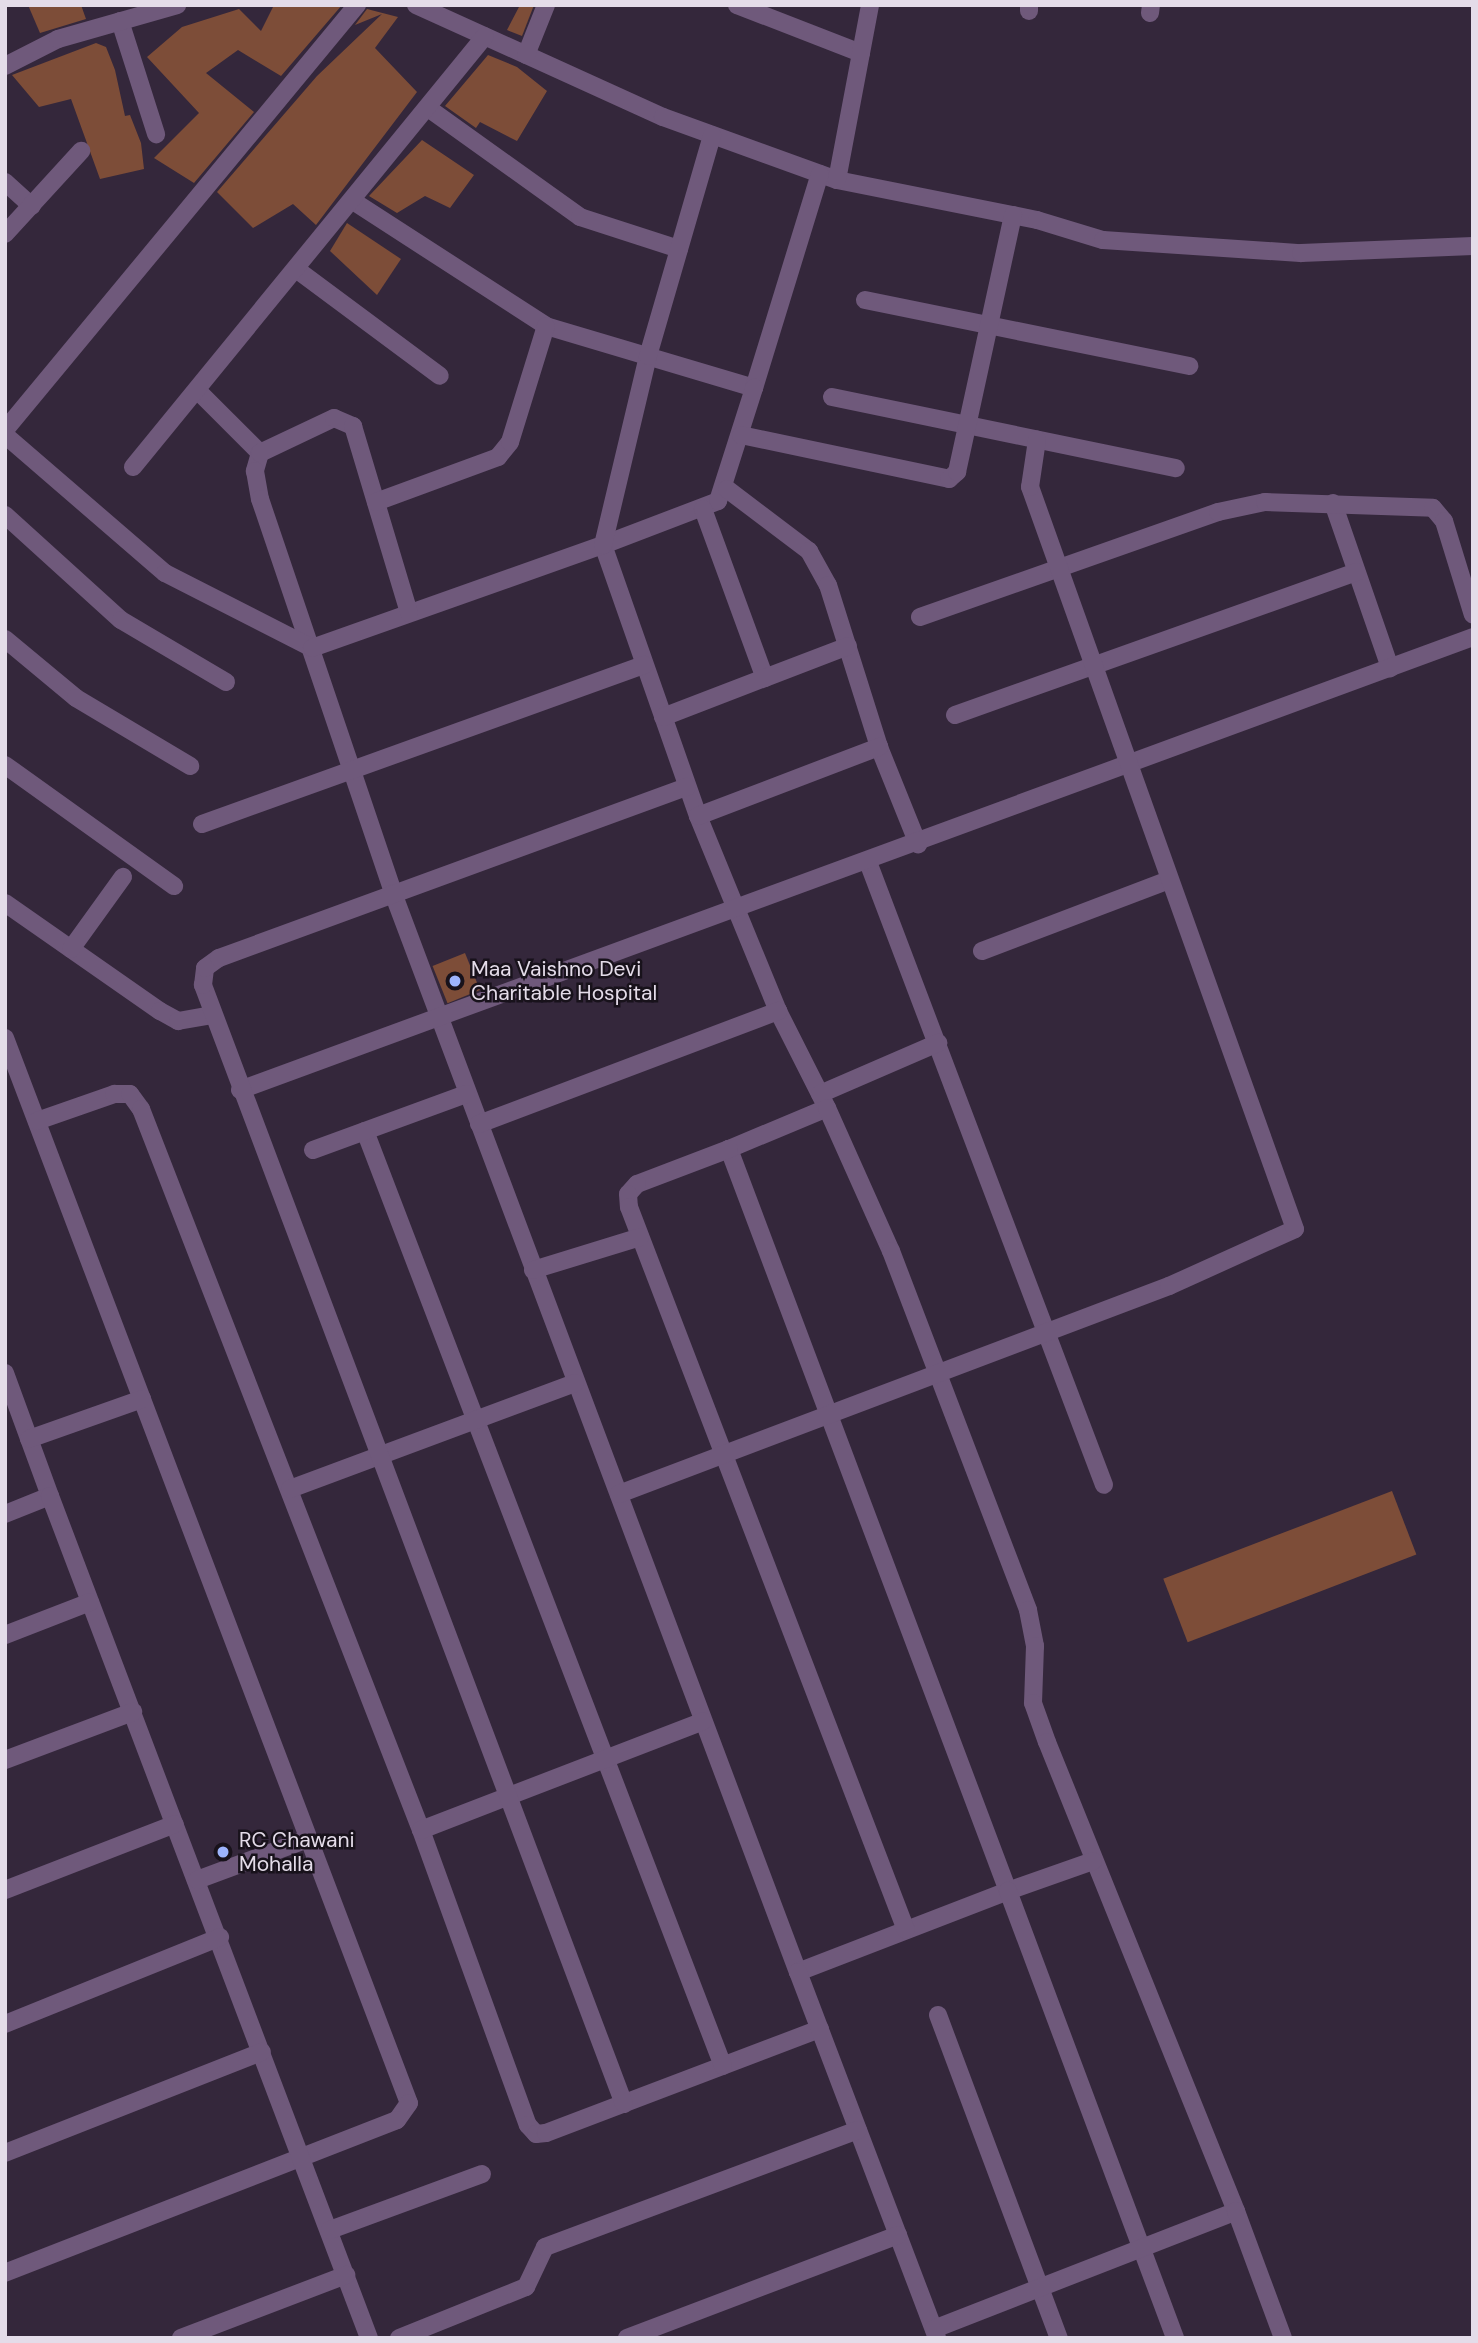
<!DOCTYPE html>
<style>
body{margin:0}
#map{position:relative;width:1478px;height:2343px;overflow:hidden;background:#34273b;font-family:"DM Sans",sans-serif}
div>[style]{position:absolute}
.building>*{inset:0;background:#7d4d38;transform-origin:0 0}
.minor>*{height:18px;margin:-9px;padding:0 9px;transform-origin:9px;border-radius:9px;background:#6f597b}
.dots>*{width:19px;height:19px;translate:-50% -50%;box-sizing:border-box;border:4px solid #18121b;border-radius:50%}
span{translate:-50% -50%;white-space:nowrap;text-align:center;line-height:1.15;-webkit-text-stroke:5px #18121b;paint-order:stroke}
.poi-label{font-size:21px;color:#e4dce9}
.left{translate:0 -50%;text-align:left}
.frame{position:absolute;inset:0;border:7px solid #e4dce9;pointer-events:none}
</style>
<div id="map">
<div class="building">
<i style="clip-path:polygon(28px 5px,81px 5px,86px 19px,40px 33px)"></i>
<i style="clip-path:polygon(274px 5px,342px 5px,281px 76px,238px 50px,206px 73px,254px 112px,194px 183px,154px 158px,199px 113px,147px 57px,182px 27px,239px 9px,261px 31px)"></i>
<i style="clip-path:polygon(520px 5px,534px 5px,522px 36px,507px 30px)"></i>
<i style="clip-path:polygon(367px 9px,398px 17px,375px 48px,417px 92px,316px 225px,293px 204px,253px 228px,217px 192px,317px 76px,382px 14px,355px 25px)"></i>
<i style="clip-path:polygon(96px 43px,106px 47px,115px 70px,125px 116px,130px 115px,141px 143px,144px 169px,100px 179px,71px 99px,39px 107px,12px 75px)"></i>
<i style="clip-path:polygon(488px 55px,517px 67px,547px 91px,517px 141px,480px 122px,476px 128px,445px 106px)"></i>
<i style="clip-path:polygon(422px 140px,474px 175px,450px 208px,425px 196px,397px 213px,369px 196px)"></i>
<i style="clip-path:polygon(347px 223px,401px 259px,377px 295px,330px 251px)"></i>
<i style="left:465px;top:953px;width:40px;height:35px;rotate:68deg"></i>
<i style="left:1392px;top:1491px;width:68px;height:245px;rotate:69deg"></i>
</div>
<div class="minor">
<i style="left:416px;top:5px;width:271px;rotate:24.4deg"></i>
<i style="left:663px;top:117px;width:185px;rotate:19.9deg"></i>
<i style="left:837px;top:180px;width:204px;rotate:11.3deg"></i>
<i style="left:1037px;top:220px;width:69px;rotate:16.9deg"></i>
<i style="left:1103px;top:240px;width:198px;rotate:3.8deg"></i>
<i style="left:1301px;top:253px;width:172px;rotate:-2.3deg"></i>
<i style="left:737px;top:5px;width:133px;rotate:21.2deg"></i>
<i style="left:1029px;top:11px;width:6px;rotate:-90deg"></i>
<i style="left:1150px;top:13px;width:8px;rotate:-83deg"></i>
<i style="left:120px;top:21px;width:119px;rotate:72.3deg"></i>
<i style="left:526px;top:55px;width:54px;rotate:-68.2deg"></i>
<i style="left:5px;top:66px;width:59px;rotate:-27deg"></i>
<i style="left:58px;top:39px;width:124px;rotate:-15.9deg"></i>
<i style="left:428px;top:108px;width:187px;rotate:35.6deg"></i>
<i style="left:580px;top:217px;width:104px;rotate:17.9deg"></i>
<i style="left:837px;top:180px;width:178px;rotate:-79.3deg"></i>
<i style="left:5px;top:182px;width:36px;rotate:42deg"></i>
<i style="left:353px;top:201px;width:230px;rotate:32.9deg"></i>
<i style="left:546px;top:326px;width:217px;rotate:16.6deg"></i>
<i style="left:754px;top:388px;width:224px;rotate:-72.9deg"></i>
<i style="left:5px;top:234px;width:113px;rotate:-47.5deg"></i>
<i style="left:296px;top:269px;width:179px;rotate:36.6deg"></i>
<i style="left:865px;top:300px;width:331px;rotate:11.5deg"></i>
<i style="left:197px;top:390px;width:89px;rotate:45deg"></i>
<i style="left:260px;top:453px;width:19px;rotate:106deg"></i>
<i style="left:255px;top:471px;width:28px;rotate:80deg"></i>
<i style="left:260px;top:499px;width:416px;rotate:71.3deg"></i>
<i style="left:393px;top:893px;width:1153px;rotate:69.43deg"></i>
<i style="left:798px;top:1972px;width:225px;rotate:-21.1deg"></i>
<i style="left:1008px;top:1891px;width:793px;rotate:-110.61deg"></i>
<i style="left:729px;top:1149px;width:106px;rotate:-22.7deg"></i>
<i style="left:827px;top:1108px;width:109px;rotate:-116.8deg"></i>
<i style="left:778px;top:1011px;width:211px;rotate:-112.3deg"></i>
<i style="left:698px;top:816px;width:287px;rotate:-109.3deg"></i>
<i style="left:603px;top:545px;width:123px;rotate:-20.9deg"></i>
<i style="left:718px;top:501px;width:119px;rotate:-72.3deg"></i>
<i style="left:832px;top:397px;width:351px;rotate:11.7deg"></i>
<i style="left:5px;top:430px;width:552px;rotate:-50.37deg"></i>
<i style="left:5px;top:435px;width:211px;rotate:40.8deg"></i>
<i style="left:165px;top:573px;width:165px;rotate:27deg"></i>
<i style="left:312px;top:648px;width:309px;rotate:-19.5deg"></i>
<i style="left:603px;top:545px;width:194px;rotate:-76.6deg"></i>
<i style="left:648px;top:356px;width:230px;rotate:-73.8deg"></i>
<i style="left:741px;top:435px;width:213px;rotate:11.9deg"></i>
<i style="left:949px;top:479px;width:11px;rotate:-41deg"></i>
<i style="left:957px;top:472px;width:263px;rotate:-77.7deg"></i>
<i style="left:260px;top:453px;width:82px;rotate:-25.3deg"></i>
<i style="left:334px;top:418px;width:21px;rotate:23deg"></i>
<i style="left:353px;top:426px;width:195px;rotate:73.3deg"></i>
<i style="left:133px;top:467px;width:556px;rotate:-50.76deg"></i>
<i style="left:727px;top:489px;width:103px;rotate:37.1deg"></i>
<i style="left:809px;top:551px;width:39px;rotate:61deg"></i>
<i style="left:828px;top:585px;width:170px;rotate:72.5deg"></i>
<i style="left:879px;top:747px;width:105px;rotate:68.1deg"></i>
<i style="left:376px;top:502px;width:130px;rotate:-20.2deg"></i>
<i style="left:498px;top:457px;width:19px;rotate:-51deg"></i>
<i style="left:510px;top:442px;width:121px;rotate:-72.8deg"></i>
<i style="left:1333px;top:503px;width:175px;rotate:70.9deg"></i>
<i style="left:703px;top:509px;width:180px;rotate:69.9deg"></i>
<i style="left:5px;top:515px;width:156px;rotate:42.2deg"></i>
<i style="left:121px;top:620px;width:122px;rotate:30.6deg"></i>
<i style="left:920px;top:617px;width:316px;rotate:-19.4deg"></i>
<i style="left:1218px;top:512px;width:48px;rotate:-12deg"></i>
<i style="left:1265px;top:502px;width:168px;rotate:2deg"></i>
<i style="left:1433px;top:508px;width:17px;rotate:50deg"></i>
<i style="left:1444px;top:521px;width:98px;rotate:72.9deg"></i>
<i style="left:5px;top:639px;width:92px;rotate:39.7deg"></i>
<i style="left:76px;top:698px;width:133px;rotate:30.8deg"></i>
<i style="left:955px;top:715px;width:426px;rotate:-19.6deg"></i>
<i style="left:663px;top:717px;width:198px;rotate:-21deg"></i>
<i style="left:5px;top:765px;width:208px;rotate:35.6deg"></i>
<i style="left:698px;top:816px;width:194px;rotate:-20.9deg"></i>
<i style="left:202px;top:824px;width:470px;rotate:-19.8deg"></i>
<i style="left:868px;top:862px;width:666px;rotate:69.25deg"></i>
<i style="left:5px;top:903px;width:189px;rotate:34.9deg"></i>
<i style="left:160px;top:1011px;width:21px;rotate:29deg"></i>
<i style="left:178px;top:1021px;width:34px;rotate:-10deg"></i>
<i style="left:71px;top:949px;width:89px;rotate:-54.2deg"></i>
<i style="left:982px;top:951px;width:200px;rotate:-20.8deg"></i>
<i style="left:5px;top:1038px;width:1139px;rotate:69.23deg"></i>
<i style="left:409px;top:2103px;width:21px;rotate:125deg"></i>
<i style="left:397px;top:2120px;width:421px;rotate:158.7deg"></i>
<i style="left:240px;top:1090px;width:1314px;rotate:-20.17deg"></i>
<i style="left:820px;top:1094px;width:129px;rotate:-23.4deg"></i>
<i style="left:827px;top:1108px;width:157px;rotate:65.9deg"></i>
<i style="left:891px;top:1251px;width:384px;rotate:69.1deg"></i>
<i style="left:1028px;top:1610px;width:37px;rotate:79deg"></i>
<i style="left:1035px;top:1646px;width:57px;rotate:92deg"></i>
<i style="left:1033px;top:1703px;width:41px;rotate:70.3deg"></i>
<i style="left:1047px;top:1742px;width:506px;rotate:68.05deg"></i>
<i style="left:37px;top:1121px;width:82px;rotate:-19.3deg"></i>
<i style="left:114px;top:1094px;width:16px"></i>
<i style="left:130px;top:1094px;width:19px;rotate:54deg"></i>
<i style="left:141px;top:1109px;width:773px;rotate:68.78deg"></i>
<i style="left:421px;top:1830px;width:314px;rotate:70.1deg"></i>
<i style="left:528px;top:2125px;width:12px;rotate:48deg"></i>
<i style="left:536px;top:2134px;width:10px;rotate:-6deg"></i>
<i style="left:546px;top:2133px;width:293px;rotate:-20.8deg"></i>
<i style="left:479px;top:1124px;width:320px;rotate:-20.7deg"></i>
<i style="left:365px;top:1131px;width:1001px;rotate:69.05deg"></i>
<i style="left:729px;top:1149px;width:98px;rotate:159.2deg"></i>
<i style="left:637px;top:1184px;width:13px;rotate:132deg"></i>
<i style="left:628px;top:1194px;width:13px;rotate:86deg"></i>
<i style="left:629px;top:1207px;width:774px;rotate:69.04deg"></i>
<i style="left:313px;top:1150px;width:163px;rotate:-20.1deg"></i>
<i style="left:533px;top:1270px;width:112px;rotate:-17.1deg"></i>
<i style="left:5px;top:1373px;width:131px;rotate:69.9deg"></i>
<i style="left:29px;top:1439px;width:120px;rotate:-19.5deg"></i>
<i style="left:290px;top:1489px;width:304px;rotate:-20.4deg"></i>
<i style="left:619px;top:1494px;width:588px;rotate:-20.72deg"></i>
<i style="left:1169px;top:1286px;width:138px;rotate:-24.3deg"></i>
<i style="left:1295px;top:1229px;width:788px;rotate:-109.65deg"></i>
<i style="left:1030px;top:487px;width:48px;rotate:-81.5deg"></i>
<i style="left:5px;top:1514px;width:48px;rotate:-21.8deg"></i>
<i style="left:50px;top:1496px;width:900px;rotate:69.25deg"></i>
<i style="left:5px;top:1635px;width:91px;rotate:-21.2deg"></i>
<i style="left:5px;top:1760px;width:137px;rotate:-20.6deg"></i>
<i style="left:421px;top:1830px;width:302px;rotate:-21.1deg"></i>
<i style="left:1093px;top:1861px;width:90px;rotate:160.6deg"></i>
<i style="left:1008px;top:1891px;width:477px;rotate:69.5deg"></i>
<i style="left:197px;top:1880px;width:118px;rotate:-20.3deg"></i>
<i style="left:5px;top:1890px;width:182px;rotate:-21.2deg"></i>
<i style="left:798px;top:1972px;width:392px;rotate:69.2deg"></i>
<i style="left:938px;top:2015px;width:345px;rotate:69.5deg"></i>
<i style="left:5px;top:2024px;width:232px;rotate:-22deg"></i>
<i style="left:624px;top:2104px;width:1196px;rotate:-110.62deg"></i>
<i style="left:203px;top:985px;width:17px;rotate:-83deg"></i>
<i style="left:205px;top:968px;width:17px;rotate:-36deg"></i>
<i style="left:219px;top:958px;width:498px;rotate:-20.1deg"></i>
<i style="left:5px;top:2153px;width:276px;rotate:-21.5deg"></i>
<i style="left:330px;top:2230px;width:162px;rotate:-20.2deg"></i>
<i style="left:934px;top:2329px;width:324px;rotate:-21.3deg"></i>
<i style="left:1236px;top:2211px;width:135px;rotate:69.7deg"></i>
<i style="left:181px;top:2338px;width:177px;rotate:-20.9deg"></i>
<i style="left:399px;top:2338px;width:137px;rotate:-21.9deg"></i>
<i style="left:526px;top:2287px;width:44px;rotate:-64.6deg"></i>
<i style="left:545px;top:2247px;width:334px;rotate:-20.5deg"></i>
<i style="left:627px;top:2338px;width:290px;rotate:-20.8deg"></i>
</div>
<div class="dots">
<i style="left:455px;top:981px;background:#9db4fd"></i>
<i style="left:223px;top:1852px;background:#9db4fd"></i>
</div>
<div class="poi-label">
<span class="left" style="left:471px;top:981px">Maa Vaishno Devi<br>Charitable Hospital</span>
<span class="left" style="left:239px;top:1852px">RC Chawani<br>Mohalla</span>
</div>
<div class="frame"></div>
</div>
